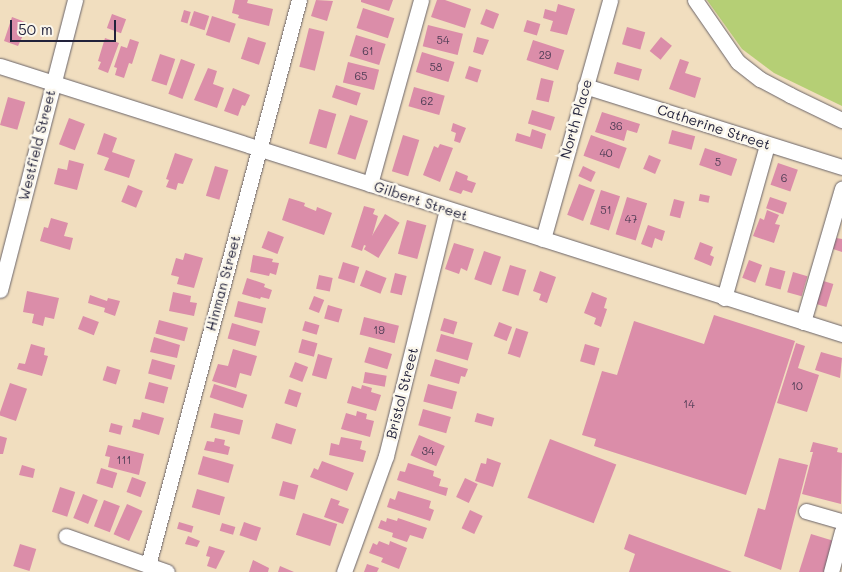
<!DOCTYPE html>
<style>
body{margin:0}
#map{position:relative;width:842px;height:572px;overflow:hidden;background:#f1debf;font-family:Mali,sans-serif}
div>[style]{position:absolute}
.green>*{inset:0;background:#b5cf75}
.building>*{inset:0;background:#db8da9;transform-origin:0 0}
.roads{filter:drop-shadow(0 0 1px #6a6469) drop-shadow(0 0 1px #6a6469)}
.minor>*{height:15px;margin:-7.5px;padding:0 7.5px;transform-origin:7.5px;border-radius:7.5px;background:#fff}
span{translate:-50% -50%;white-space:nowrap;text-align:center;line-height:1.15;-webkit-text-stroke:5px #fbf7ec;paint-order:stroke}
.number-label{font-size:11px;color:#503d56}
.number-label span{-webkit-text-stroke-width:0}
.street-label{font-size:14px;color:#22223b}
.scale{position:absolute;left:10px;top:20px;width:106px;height:22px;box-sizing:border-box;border:2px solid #22223b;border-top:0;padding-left:6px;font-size:15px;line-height:18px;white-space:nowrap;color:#22223b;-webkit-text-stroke:4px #fbf7ec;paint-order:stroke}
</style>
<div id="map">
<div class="green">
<i style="clip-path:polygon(707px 0,842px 0,842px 106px,774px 73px,742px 49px)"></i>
</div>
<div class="building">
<i style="clip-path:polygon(235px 0,248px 0,247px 3px,273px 9px,269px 26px,238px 18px,239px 15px,232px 13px)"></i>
<i style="clip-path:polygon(316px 0,333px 1px,327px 21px,311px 16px)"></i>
<i style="clip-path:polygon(361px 0,393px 0,389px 11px,361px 2px)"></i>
<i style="clip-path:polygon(437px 0,445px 0,471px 9px,465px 28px,431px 17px)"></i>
<i style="clip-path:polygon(558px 4px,575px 9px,567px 35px,550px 31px,553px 21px,543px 18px,545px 9px,556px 12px)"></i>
<i style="left:363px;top:8px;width:33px;height:21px;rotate:18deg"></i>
<i style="left:486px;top:9px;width:14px;height:16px;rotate:21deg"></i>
<i style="left:184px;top:10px;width:7px;height:12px;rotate:16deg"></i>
<i style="left:194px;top:11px;width:16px;height:15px;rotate:18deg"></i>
<i style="left:112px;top:14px;width:15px;height:15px;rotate:20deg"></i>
<i style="left:212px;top:16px;width:25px;height:20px;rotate:18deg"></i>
<i style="clip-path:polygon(12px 17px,25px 22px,23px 27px,26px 29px,18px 46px,4px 41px)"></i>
<i style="left:527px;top:20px;width:14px;height:12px;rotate:17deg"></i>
<i style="left:428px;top:25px;width:36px;height:22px;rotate:14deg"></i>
<i style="left:627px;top:27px;width:19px;height:18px;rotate:16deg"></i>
<i style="left:309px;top:28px;width:16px;height:40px;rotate:14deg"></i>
<i style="left:356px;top:35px;width:31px;height:22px;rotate:17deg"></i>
<i style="left:248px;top:37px;width:19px;height:23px;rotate:18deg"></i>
<i style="clip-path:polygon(477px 37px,489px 40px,483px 55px,473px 52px)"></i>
<i style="left:661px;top:37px;width:14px;height:18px;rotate:39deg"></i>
<i style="clip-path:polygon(105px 38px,119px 43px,108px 73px,98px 69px,101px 62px,98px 61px)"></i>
<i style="clip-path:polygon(130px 39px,139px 42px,132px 64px,129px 63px,124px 78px,115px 75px,117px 68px,114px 67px,121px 46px,127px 48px)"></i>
<i style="left:533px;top:40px;width:33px;height:21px;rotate:18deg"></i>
<i style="left:422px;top:52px;width:34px;height:21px;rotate:17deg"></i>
<i style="left:160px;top:54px;width:16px;height:28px;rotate:18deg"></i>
<i style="left:181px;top:59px;width:15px;height:37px;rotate:20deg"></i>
<i style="clip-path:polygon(680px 59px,689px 62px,685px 73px,701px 78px,695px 98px,669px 89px)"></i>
<i style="left:348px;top:62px;width:32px;height:21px;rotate:14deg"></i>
<i style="left:617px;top:62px;width:26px;height:12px;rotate:16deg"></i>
<i style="left:469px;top:66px;width:13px;height:13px;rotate:18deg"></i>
<i style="clip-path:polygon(208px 68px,217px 71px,213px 84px,224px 88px,217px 108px,194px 100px)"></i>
<i style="left:541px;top:78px;width:13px;height:22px;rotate:13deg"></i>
<i style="left:336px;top:85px;width:26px;height:13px;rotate:18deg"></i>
<i style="left:414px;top:87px;width:32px;height:20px;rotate:16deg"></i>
<i style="clip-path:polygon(233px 88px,250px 95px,245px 106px,242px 105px,238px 116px,224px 111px)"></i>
<i style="left:8px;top:97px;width:18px;height:29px;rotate:16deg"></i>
<i style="left:319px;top:109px;width:18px;height:36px;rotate:16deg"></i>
<i style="left:532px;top:110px;width:24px;height:14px;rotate:17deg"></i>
<i style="clip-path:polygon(602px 112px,640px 124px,637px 133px,627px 130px,624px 141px,595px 132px)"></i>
<i style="left:350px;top:115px;width:19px;height:41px;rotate:18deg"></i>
<i style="left:69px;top:118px;width:17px;height:28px;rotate:21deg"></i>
<i style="clip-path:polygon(453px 123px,466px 128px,460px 143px,454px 141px,456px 133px,451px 131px)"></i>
<i style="clip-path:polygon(532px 129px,546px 134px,542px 149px,515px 141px,517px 133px,530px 137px)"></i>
<i style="left:672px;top:130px;width:24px;height:14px;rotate:15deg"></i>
<i style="clip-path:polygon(104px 133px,117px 138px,112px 152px,135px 160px,129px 178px,104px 170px,109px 158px,97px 154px)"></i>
<i style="left:403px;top:135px;width:17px;height:38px;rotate:17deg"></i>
<i style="left:591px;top:135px;width:38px;height:22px;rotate:20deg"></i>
<i style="clip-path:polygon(440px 144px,453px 148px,440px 182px,423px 175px,434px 146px,438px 148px)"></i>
<i style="left:705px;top:148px;width:34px;height:18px;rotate:19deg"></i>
<i style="clip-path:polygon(175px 153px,193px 159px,183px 184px,178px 183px,176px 190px,166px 187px,169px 180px,166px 179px)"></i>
<i style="left:649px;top:155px;width:13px;height:15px;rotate:23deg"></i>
<i style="clip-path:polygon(69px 160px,84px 164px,77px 190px,54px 184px,58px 168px,67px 170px)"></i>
<i style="left:778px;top:163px;width:21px;height:23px;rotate:19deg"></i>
<i style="left:215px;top:166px;width:14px;height:31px;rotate:17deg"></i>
<i style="left:583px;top:166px;width:14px;height:11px;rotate:25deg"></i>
<i style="clip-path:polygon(456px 171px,468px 176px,467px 180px,476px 183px,472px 193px,463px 190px,461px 194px,449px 190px)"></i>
<i style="left:579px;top:184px;width:17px;height:33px;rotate:21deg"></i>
<i style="left:128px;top:185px;width:16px;height:18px;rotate:22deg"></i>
<i style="left:601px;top:190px;width:20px;height:36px;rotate:18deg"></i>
<i style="left:700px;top:194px;width:10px;height:7px;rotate:11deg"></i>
<i style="left:627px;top:197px;width:21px;height:39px;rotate:17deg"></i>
<i style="left:770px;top:197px;width:18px;height:12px;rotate:19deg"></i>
<i style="clip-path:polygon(289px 198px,305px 203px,304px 206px,316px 211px,317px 207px,332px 213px,324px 235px,282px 220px)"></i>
<i style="left:674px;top:199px;width:11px;height:17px;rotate:15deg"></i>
<i style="clip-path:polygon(364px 206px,375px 209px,373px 214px,378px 216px,369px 247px,364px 245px,362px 251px,351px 247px)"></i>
<i style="clip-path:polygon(767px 210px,779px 215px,775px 224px,780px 225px,774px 243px,753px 236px,760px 218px,764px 220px)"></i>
<i style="left:385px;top:214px;width:17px;height:41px;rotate:31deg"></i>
<i style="clip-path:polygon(51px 218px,68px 223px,64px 236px,73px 238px,70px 250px,40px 241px,44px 227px,48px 228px)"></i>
<i style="left:407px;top:220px;width:20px;height:35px;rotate:15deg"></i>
<i style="clip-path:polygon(648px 225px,665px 231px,662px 241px,655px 238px,652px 248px,641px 244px)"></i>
<i style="left:268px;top:231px;width:17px;height:18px;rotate:21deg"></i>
<i style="clip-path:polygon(836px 238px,842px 239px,842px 252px,833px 249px)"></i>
<i style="clip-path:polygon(700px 242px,713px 247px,710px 255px,714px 257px,711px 266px,694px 259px)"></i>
<i style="clip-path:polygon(454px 243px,474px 249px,467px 271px,461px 268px,459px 274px,445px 269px)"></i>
<i style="left:484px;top:251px;width:18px;height:30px;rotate:19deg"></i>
<i style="clip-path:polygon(185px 253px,203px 258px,194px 288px,177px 284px,179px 277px,171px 275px,176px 258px,183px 260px)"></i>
<i style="clip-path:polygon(253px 255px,273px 259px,272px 262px,279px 263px,276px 275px,270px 273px,269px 276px,250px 272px)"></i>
<i style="left:749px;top:260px;width:14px;height:19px;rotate:21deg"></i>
<i style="left:343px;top:262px;width:17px;height:17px;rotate:17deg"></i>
<i style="left:510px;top:265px;width:17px;height:27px;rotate:17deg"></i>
<i style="left:770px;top:267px;width:16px;height:19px;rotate:15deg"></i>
<i style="left:366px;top:270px;width:22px;height:17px;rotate:21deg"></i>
<i style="clip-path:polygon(540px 271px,556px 277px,547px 303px,539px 300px,541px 294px,533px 291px)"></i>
<i style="left:793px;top:272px;width:15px;height:21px;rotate:16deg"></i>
<i style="left:395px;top:273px;width:12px;height:20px;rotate:14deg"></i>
<i style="left:319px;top:275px;width:14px;height:14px;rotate:12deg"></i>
<i style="clip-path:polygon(247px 278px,265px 284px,264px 287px,272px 290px,269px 299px,261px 297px,260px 299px,242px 294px)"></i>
<i style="left:820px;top:280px;width:14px;height:24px;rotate:17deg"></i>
<i style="clip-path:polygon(27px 291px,59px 298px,54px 319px,45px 317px,43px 326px,32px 323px,34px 314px,23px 312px)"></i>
<i style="clip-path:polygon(173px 292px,191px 296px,190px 302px,197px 303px,194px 316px,169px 311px)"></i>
<i style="clip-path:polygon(592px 292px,607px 298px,604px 308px,607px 309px,601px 327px,594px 324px,596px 318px,584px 313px)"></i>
<i style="clip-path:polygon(90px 295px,107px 301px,108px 298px,120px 301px,115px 316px,104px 312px,105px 308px,88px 303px)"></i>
<i style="left:314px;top:296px;width:11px;height:14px;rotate:22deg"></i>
<i style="left:238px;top:301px;width:29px;height:16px;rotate:14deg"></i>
<i style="left:328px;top:305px;width:15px;height:14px;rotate:16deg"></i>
<i style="clip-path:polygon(714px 315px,795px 341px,746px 495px,594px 446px,596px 439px,582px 435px,602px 371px,617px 375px,634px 321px,704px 344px)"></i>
<i style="left:83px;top:316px;width:17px;height:14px;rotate:21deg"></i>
<i style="left:364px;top:317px;width:36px;height:18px;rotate:14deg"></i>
<i style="left:444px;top:318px;width:14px;height:13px;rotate:17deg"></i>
<i style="left:159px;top:320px;width:30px;height:14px;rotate:15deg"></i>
<i style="left:305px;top:321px;width:15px;height:10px;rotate:16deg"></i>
<i style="left:499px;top:322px;width:14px;height:15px;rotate:21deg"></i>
<i style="left:232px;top:323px;width:29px;height:16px;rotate:16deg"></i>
<i style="left:516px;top:328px;width:13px;height:27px;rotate:18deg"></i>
<i style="left:441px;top:334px;width:33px;height:18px;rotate:16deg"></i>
<i style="clip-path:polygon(154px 337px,180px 345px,177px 358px,150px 352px)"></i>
<i style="left:302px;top:339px;width:16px;height:14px;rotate:15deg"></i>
<i style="clip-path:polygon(796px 343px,805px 346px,798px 368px,819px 375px,807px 412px,777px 403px)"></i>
<i style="clip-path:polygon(31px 344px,45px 348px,44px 355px,48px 356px,42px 376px,17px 369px,19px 363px,25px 364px)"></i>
<i style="left:585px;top:344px;width:15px;height:18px;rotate:16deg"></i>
<i style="left:369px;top:347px;width:24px;height:16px;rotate:17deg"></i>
<i style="clip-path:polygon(233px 349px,257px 356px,251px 376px,240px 373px,236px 388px,212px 381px,218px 364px,228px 366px)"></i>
<i style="clip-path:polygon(821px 352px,842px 358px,840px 378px,815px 370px)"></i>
<i style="left:318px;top:354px;width:15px;height:22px;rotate:16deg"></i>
<i style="left:152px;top:359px;width:24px;height:15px;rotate:15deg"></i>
<i style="clip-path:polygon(435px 359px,468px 369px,465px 377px,461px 376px,459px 384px,430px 376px)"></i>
<i style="left:295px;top:362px;width:14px;height:16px;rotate:21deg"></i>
<i style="left:107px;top:366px;width:14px;height:15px;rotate:17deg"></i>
<i style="left:365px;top:372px;width:22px;height:11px;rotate:10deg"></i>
<i style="left:149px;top:382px;width:20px;height:17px;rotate:15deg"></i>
<i style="left:10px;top:383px;width:18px;height:34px;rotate:19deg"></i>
<i style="left:214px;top:384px;width:35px;height:14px;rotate:18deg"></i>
<i style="left:428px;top:384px;width:30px;height:18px;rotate:15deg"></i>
<i style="clip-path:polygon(362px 385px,372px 388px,371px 392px,381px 395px,376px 411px,347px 403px,352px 386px,361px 389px)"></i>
<i style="left:289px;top:389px;width:13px;height:15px;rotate:18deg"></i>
<i style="left:423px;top:409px;width:29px;height:17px;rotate:16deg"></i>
<i style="clip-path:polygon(357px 411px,367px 414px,366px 419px,374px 421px,370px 437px,341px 429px,346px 413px,356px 416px)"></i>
<i style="clip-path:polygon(142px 412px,164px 418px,159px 435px,132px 427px,134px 419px,140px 420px)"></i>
<i style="left:214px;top:413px;width:30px;height:15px;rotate:14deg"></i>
<i style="left:477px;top:413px;width:18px;height:9px;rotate:16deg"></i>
<i style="left:111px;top:423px;width:12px;height:9px;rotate:14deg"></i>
<i style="left:276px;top:423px;width:21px;height:16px;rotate:17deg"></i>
<i style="left:419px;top:435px;width:28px;height:22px;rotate:23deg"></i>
<i style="clip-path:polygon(0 436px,7px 438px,3px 454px,0 454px)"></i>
<i style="clip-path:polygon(341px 437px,362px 441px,360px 449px,366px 451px,363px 462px,329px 455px,331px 443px,339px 445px)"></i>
<i style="clip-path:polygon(215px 438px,225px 440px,224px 445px,230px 447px,228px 455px,204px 450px,207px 441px,214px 442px)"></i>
<i style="left:550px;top:439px;width:71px;height:63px;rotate:21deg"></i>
<i style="clip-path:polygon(813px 442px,838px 448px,837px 452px,842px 453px,841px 504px,802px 494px,813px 452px,810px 452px)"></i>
<i style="clip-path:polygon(108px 445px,144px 454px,139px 475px,108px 467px,110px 457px,105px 456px)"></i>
<i style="left:203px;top:456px;width:32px;height:19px;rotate:16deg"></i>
<i style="clip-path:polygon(487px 458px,501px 463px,493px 487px,475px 481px,481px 463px,486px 464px)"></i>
<i style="clip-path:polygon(779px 458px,808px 465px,781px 570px,744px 556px,758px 508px,765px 510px)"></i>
<i style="clip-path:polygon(322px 461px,354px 473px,347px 491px,310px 477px,314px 468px,318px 470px)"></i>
<i style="clip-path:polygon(408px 463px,434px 471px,433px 476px,441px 479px,439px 486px,448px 488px,446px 496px,397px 480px,400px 471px,405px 472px)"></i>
<i style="clip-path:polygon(22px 465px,35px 469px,33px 478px,19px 475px)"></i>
<i style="left:101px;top:468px;width:17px;height:16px;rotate:17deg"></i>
<i style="left:132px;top:477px;width:15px;height:16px;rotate:20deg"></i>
<i style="left:465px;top:478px;width:14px;height:21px;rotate:25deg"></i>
<i style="left:283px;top:481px;width:16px;height:15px;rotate:15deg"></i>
<i style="left:60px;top:487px;width:16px;height:26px;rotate:18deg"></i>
<i style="left:197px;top:489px;width:29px;height:19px;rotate:16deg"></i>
<i style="clip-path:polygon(398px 491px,431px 501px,429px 508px,434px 510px,430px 521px,387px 507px,390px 498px,395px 500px)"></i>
<i style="left:83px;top:494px;width:16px;height:26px;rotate:22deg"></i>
<i style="clip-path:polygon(331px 498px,340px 501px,338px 505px,349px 509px,343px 524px,324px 517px)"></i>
<i style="left:104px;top:500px;width:17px;height:28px;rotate:21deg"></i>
<i style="left:127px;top:504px;width:17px;height:33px;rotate:24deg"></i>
<i style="left:470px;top:510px;width:14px;height:20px;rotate:25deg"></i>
<i style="left:303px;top:513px;width:36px;height:23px;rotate:18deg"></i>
<i style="clip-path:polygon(387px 518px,397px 521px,398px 518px,427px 528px,423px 539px,410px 535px,407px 542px,392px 537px,393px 533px,378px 528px,381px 520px,386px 522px)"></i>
<i style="left:179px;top:522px;width:15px;height:7px;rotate:16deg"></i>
<i style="left:244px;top:522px;width:18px;height:14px;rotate:19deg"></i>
<i style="left:222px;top:523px;width:14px;height:8px;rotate:17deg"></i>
<i style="clip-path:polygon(629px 534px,732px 572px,629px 572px,635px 554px,624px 549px)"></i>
<i style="clip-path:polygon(811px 534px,834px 541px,824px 572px,799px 572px)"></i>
<i style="clip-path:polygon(188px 536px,200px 541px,197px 547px,185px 544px)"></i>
<i style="clip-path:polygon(379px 541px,389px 545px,390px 541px,407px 548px,399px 569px,381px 562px,383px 558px,369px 553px,373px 543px,377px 545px)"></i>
<i style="left:20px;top:544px;width:17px;height:23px;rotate:17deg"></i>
<i style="clip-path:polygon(209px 546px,225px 551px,216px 569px,207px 566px,210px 557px,206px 556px)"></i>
<i style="clip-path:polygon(253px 560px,269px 568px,268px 572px,249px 572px)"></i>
<i style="clip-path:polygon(367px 564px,379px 568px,377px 572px,364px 572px)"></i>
<i style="clip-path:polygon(280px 566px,294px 572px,278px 572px)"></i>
</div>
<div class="roads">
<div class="minor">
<i style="left:695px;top:0;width:75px;rotate:55.3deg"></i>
<i style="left:738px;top:62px;width:28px;rotate:38deg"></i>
<i style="left:760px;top:79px;width:34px;rotate:28deg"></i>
<i style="left:790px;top:95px;width:58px;rotate:25.7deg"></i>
<i style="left:0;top:66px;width:884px;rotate:17.66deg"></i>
<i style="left:585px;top:86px;width:269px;rotate:17.5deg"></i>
<i style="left:370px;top:184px;width:191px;rotate:-74.5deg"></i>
<i style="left:543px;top:239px;width:248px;rotate:-74.3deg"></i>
<i style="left:0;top:290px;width:300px;rotate:-75.5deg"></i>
<i style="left:724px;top:298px;width:159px;rotate:-74.3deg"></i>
<i style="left:803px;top:322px;width:139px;rotate:-73.7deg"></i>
<i style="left:806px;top:511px;width:37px;rotate:16deg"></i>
<i style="left:66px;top:536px;width:107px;rotate:19.6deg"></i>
<i style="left:148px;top:565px;width:585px;rotate:-75.04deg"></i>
<i style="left:344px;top:572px;width:123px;rotate:-70.1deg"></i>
<i style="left:386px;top:456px;width:253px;rotate:-76.1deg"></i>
<i style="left:831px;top:572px;width:42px;rotate:-75deg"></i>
</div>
</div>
<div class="number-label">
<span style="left:443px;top:40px">54</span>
<span style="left:368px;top:51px">61</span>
<span style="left:545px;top:55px">29</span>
<span style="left:436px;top:67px">58</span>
<span style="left:361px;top:76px">65</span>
<span style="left:427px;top:101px">62</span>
<span style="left:616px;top:126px">36</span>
<span style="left:606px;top:153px">40</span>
<span style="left:718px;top:162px">5</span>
<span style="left:784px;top:178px">6</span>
<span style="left:606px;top:210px">51</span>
<span style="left:631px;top:219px">47</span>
<span style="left:379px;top:330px">19</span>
<span style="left:797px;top:386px">10</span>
<span style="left:689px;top:404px">14</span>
<span style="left:428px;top:451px">34</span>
<span style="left:124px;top:460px">111</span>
</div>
<div class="street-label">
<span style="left:576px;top:119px;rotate:-74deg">North Place</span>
<span style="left:714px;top:127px;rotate:18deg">Catherine Street</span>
<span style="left:37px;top:145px;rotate:-76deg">Westfield Street</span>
<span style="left:421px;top:201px;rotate:18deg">Gilbert Street</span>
<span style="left:223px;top:283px;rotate:-75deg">Hinman Street</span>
<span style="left:402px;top:393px;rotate:-76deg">Bristol Street</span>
</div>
<div class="scale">50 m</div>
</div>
